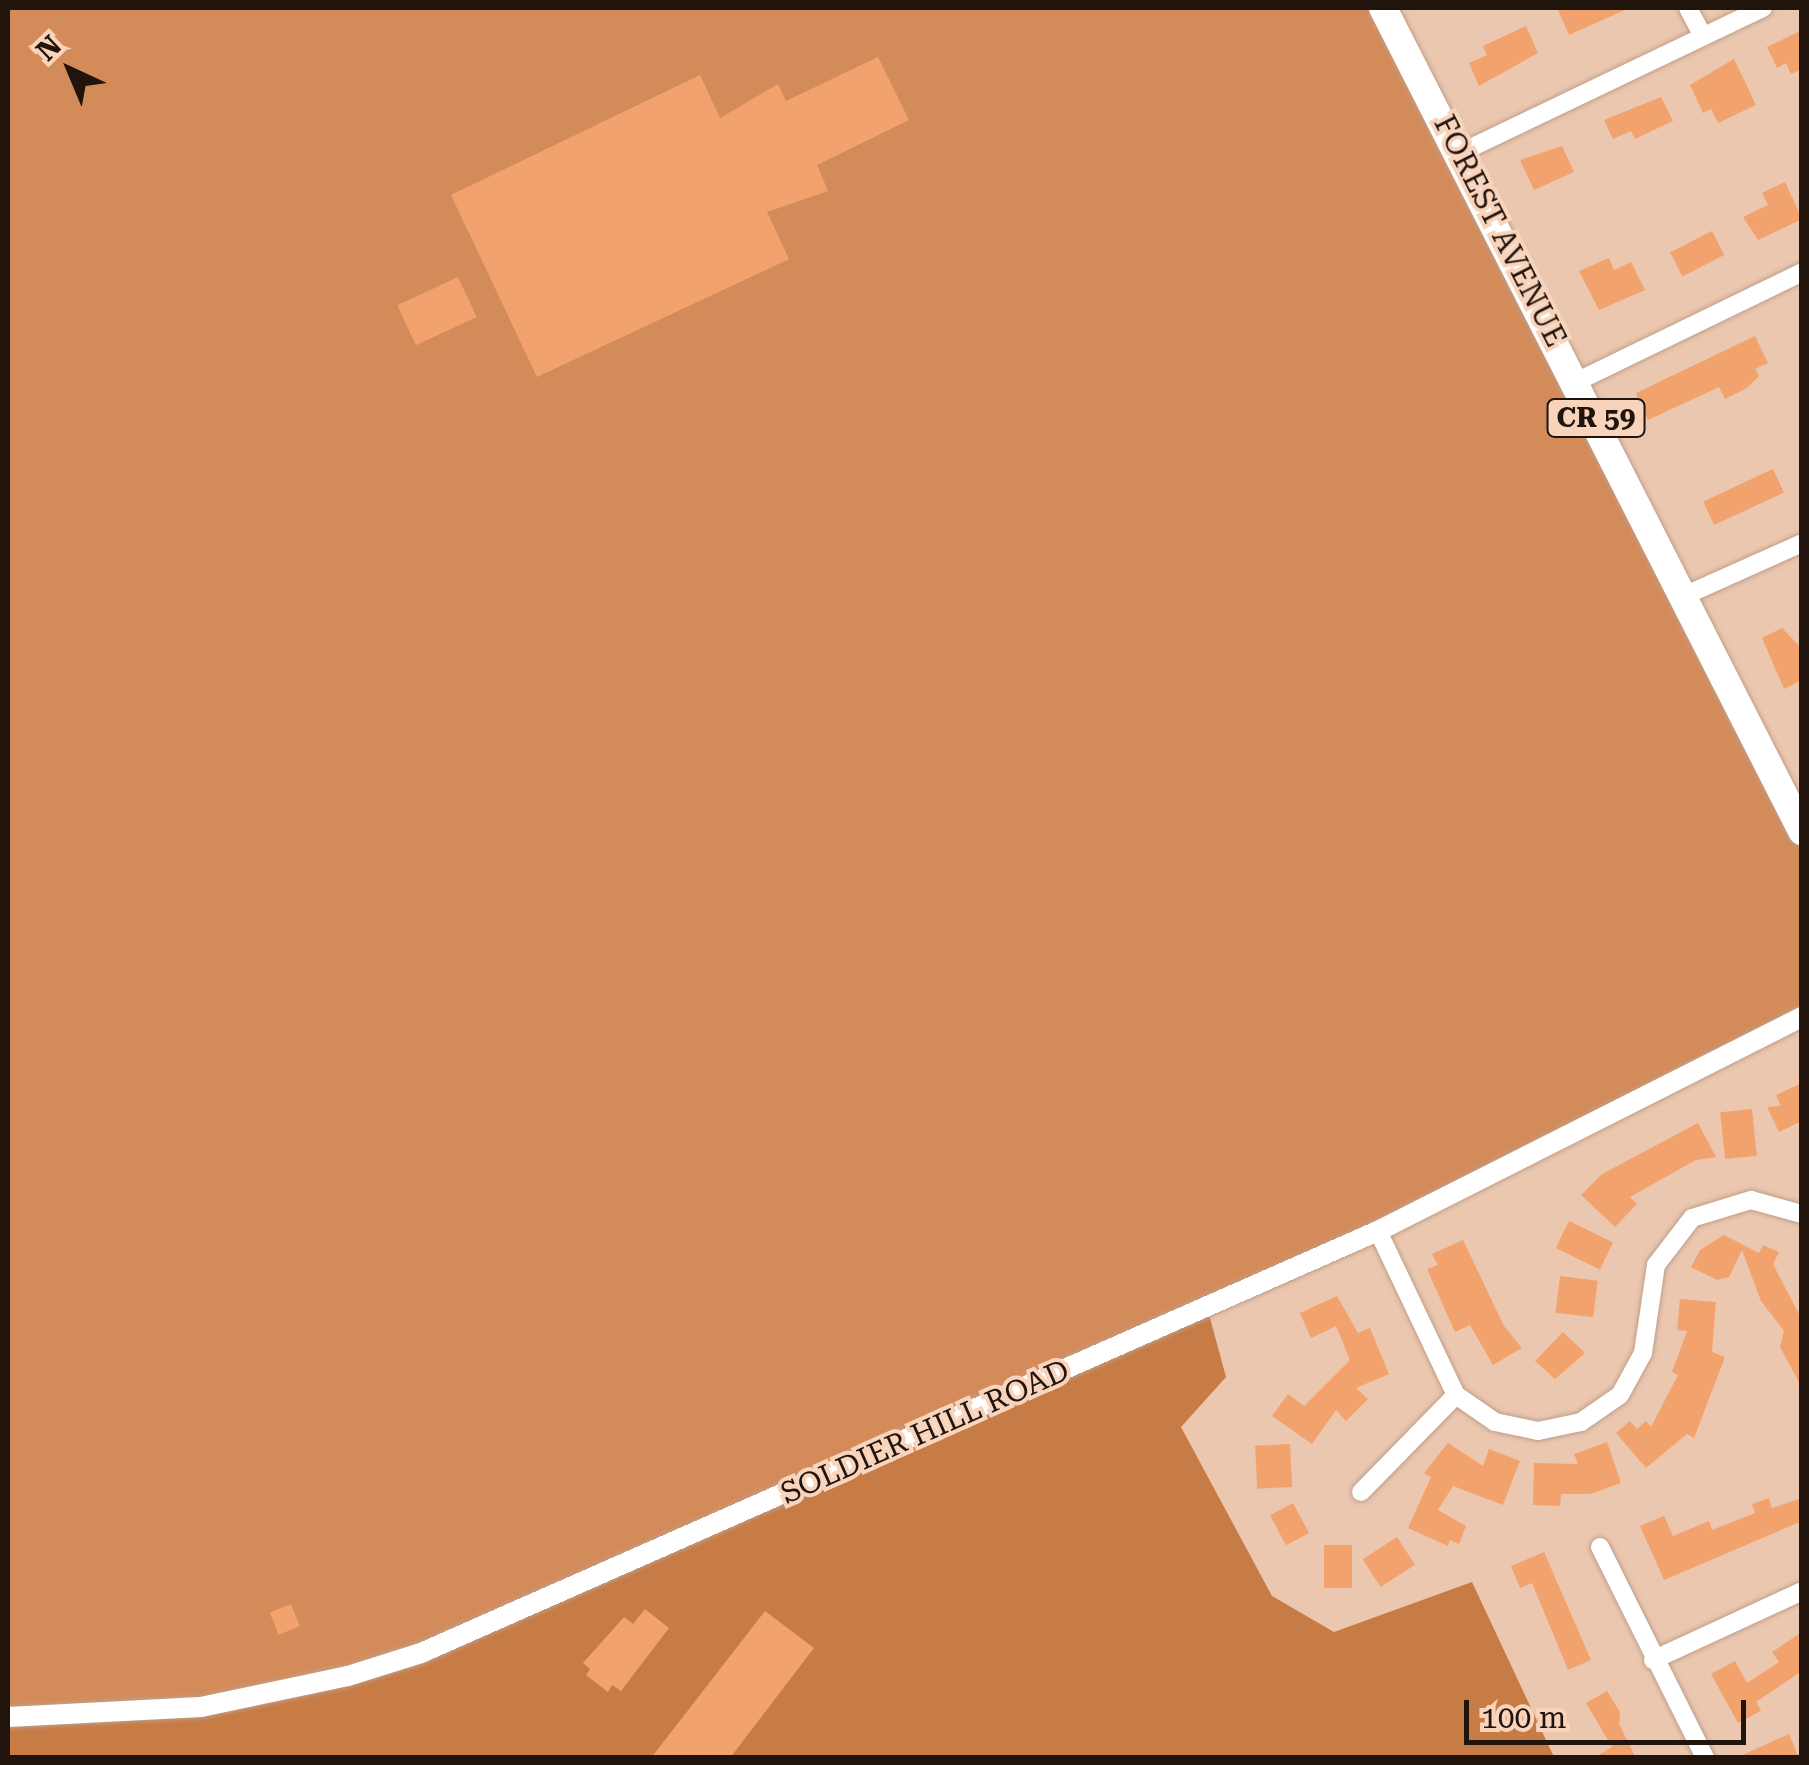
<!DOCTYPE html>
<style>
body{margin:0}
#map{position:relative;width:1809px;height:1765px;overflow:hidden;background:#ebc7b0;font-family:"Roboto Serif",serif}
div>[style]{position:absolute}
.green>*{inset:0;background:#d48b5a}
.forest>*{inset:0;background:#c77b45}
.building>*{inset:0;background:#f2a26d;transform-origin:0 0}
.roads{filter:drop-shadow(0 0 2px #c09e88) drop-shadow(0 0 2px #c09e88)}
.minor>*{height:18px;margin:-9px;padding:0 9px;transform-origin:9px;border-radius:9px;background:#fff}
.tertiary>*{height:20px;margin:-10px;padding:0 10px;transform-origin:10px;border-radius:10px;background:#fff}
.primary>*{height:28px;margin:-14px;padding:0 14px;transform-origin:14px;border-radius:14px;background:#fff}
span{translate:-50% -50%;white-space:nowrap;text-align:center;line-height:1.15;-webkit-text-stroke:8px #f8d4bd;paint-order:stroke}
.shield-label span{padding:2px 8px;background:#f8d4bd;border:2px solid;border-radius:8px;-webkit-text-stroke-width:0}
.shield-label{font-size:28px;color:#21140c;font-weight:700}
.street-label{font-size:30px;color:#21140c}
.frame{position:absolute;inset:0;border:10px solid #21140c;pointer-events:none}
.north{position:absolute;left:20px;top:20px;width:100px;height:100px;-webkit-text-stroke:8px #f8d4bd;paint-order:stroke;rotate:316deg;font-size:28px;font-weight:700;line-height:40px;text-align:center;color:#21140c}
.north::after{content:'';display:block;margin:auto;width:35px;height:45px;background:#21140c;clip-path:polygon(50% 0,100% 100%,50% 72%,0 100%)}
.scale{position:absolute;left:1464px;top:1700px;width:282px;height:45px;box-sizing:border-box;border:5px solid #21140c;border-top:0;padding-left:12px;font-size:30px;line-height:35px;white-space:nowrap;color:#21140c;-webkit-text-stroke:8px #f8d4bd;paint-order:stroke}
</style>
<div id="map">
<div class="green">
<i style="clip-path:polygon(8px 8px,1383px 8px,1801px 831px,1801px 1017px,1378px 1231px,481px 1629px,276px 1694px,8px 1717px)"></i>
</div>
<div class="forest">
<i style="clip-path:polygon(1207px 1307px,1226px 1377px,1181px 1427px,1272px 1596px,1334px 1632px,1472px 1582px,1554px 1757px,8px 1758px,8px 1717px,88px 1717px,348px 1677px)"></i>
</div>
<div class="building">
<i style="clip-path:polygon(1557px 8px,1629px 8px,1569px 35px)"></i>
<i style="clip-path:polygon(1526px 26px,1538px 53px,1479px 86px,1469px 63px,1487px 55px,1483px 46px)"></i>
<i style="clip-path:polygon(1802px 30px,1802px 69px,1791px 74px,1786px 63px,1777px 68px,1767px 47px)"></i>
<i style="clip-path:polygon(878px 57px,909px 120px,817px 165px,828px 191px,767px 212px,789px 259px,537px 377px,451px 195px,700px 75px,720px 118px,778px 84px,786px 101px)"></i>
<i style="clip-path:polygon(1734px 59px,1756px 105px,1718px 123px,1711px 109px,1703px 113px,1690px 85px)"></i>
<i style="clip-path:polygon(1661px 97px,1673px 121px,1635px 139px,1631px 131px,1613px 139px,1604px 120px)"></i>
<i style="clip-path:polygon(1562px 146px,1574px 172px,1534px 190px,1520px 160px)"></i>
<i style="clip-path:polygon(1785px 182px,1802px 219px,1758px 240px,1743px 217px,1768px 205px,1762px 193px)"></i>
<i style="left:1712px;top:231px;width:27px;height:47px;rotate:63deg"></i>
<i style="clip-path:polygon(1609px 258px,1614px 270px,1631px 262px,1645px 290px,1599px 310px,1579px 271px)"></i>
<i style="left:458px;top:277px;width:44px;height:67px;rotate:65deg"></i>
<i style="clip-path:polygon(1755px 336px,1768px 363px,1755px 369px,1759px 376px,1747px 388px,1725px 399px,1719px 387px,1648px 420px,1636px 393px)"></i>
<i style="left:1773px;top:469px;width:26px;height:77px;rotate:65deg"></i>
<i style="clip-path:polygon(1782px 628px,1802px 649px,1802px 680px,1784px 689px,1762px 638px)"></i>
<i style="clip-path:polygon(1802px 1083px,1802px 1121px,1779px 1132px,1767px 1107px,1781px 1106px,1776px 1095px)"></i>
<i style="left:1752px;top:1109px;width:47px;height:32px;rotate:84deg"></i>
<i style="clip-path:polygon(1698px 1123px,1716px 1157px,1696px 1160px,1630px 1197px,1637px 1204px,1615px 1227px,1581px 1195px,1602px 1174px)"></i>
<i style="left:1569px;top:1221px;width:49px;height:30px;rotate:26deg"></i>
<i style="clip-path:polygon(1724px 1235px,1759px 1253px,1763px 1245px,1779px 1252px,1773px 1264px,1802px 1320px,1802px 1388px,1780px 1347px,1784px 1331px,1761px 1301px,1742px 1250px,1729px 1277px,1717px 1280px,1691px 1267px,1700px 1250px)"></i>
<i style="clip-path:polygon(1463px 1240px,1504px 1326px,1522px 1348px,1493px 1365px,1470px 1325px,1455px 1332px,1427px 1269px,1438px 1265px,1432px 1254px)"></i>
<i style="left:1560px;top:1276px;width:38px;height:37px;rotate:7deg"></i>
<i style="clip-path:polygon(1337px 1296px,1358px 1333px,1370px 1328px,1389px 1374px,1356px 1388px,1368px 1399px,1346px 1421px,1336px 1410px,1312px 1444px,1272px 1416px,1288px 1394px,1304px 1406px,1350px 1360px,1336px 1326px,1311px 1338px,1300px 1313px)"></i>
<i style="clip-path:polygon(1680px 1299px,1716px 1302px,1712px 1352px,1725px 1357px,1694px 1438px,1687px 1434px,1646px 1468px,1616px 1433px,1630px 1421px,1637px 1429px,1646px 1421px,1651px 1427px,1678px 1375px,1672px 1372px,1687px 1331px,1677px 1330px)"></i>
<i style="clip-path:polygon(1563px 1332px,1585px 1353px,1555px 1379px,1535px 1361px)"></i>
<i style="clip-path:polygon(1607px 1442px,1621px 1483px,1590px 1494px,1561px 1494px,1560px 1506px,1533px 1505px,1534px 1463px,1578px 1464px,1574px 1454px)"></i>
<i style="clip-path:polygon(1448px 1443px,1483px 1466px,1489px 1449px,1520px 1461px,1503px 1505px,1453px 1486px,1438px 1510px,1466px 1526px,1459px 1544px,1450px 1540px,1448px 1546px,1408px 1528px,1431px 1477px,1424px 1473px)"></i>
<i style="left:1290px;top:1444px;width:43px;height:35px;rotate:87deg"></i>
<i style="clip-path:polygon(1769px 1498px,1772px 1508px,1802px 1498px,1802px 1521px,1664px 1580px,1640px 1526px,1664px 1516px,1673px 1536px,1709px 1521px,1712px 1530px,1755px 1513px,1752px 1504px)"></i>
<i style="left:1293px;top:1503px;width:34px;height:26px;rotate:62deg"></i>
<i style="left:1397px;top:1537px;width:33px;height:41px;rotate:57deg"></i>
<i style="left:1352px;top:1545px;width:43px;height:28px;rotate:90deg"></i>
<i style="clip-path:polygon(1544px 1552px,1591px 1660px,1568px 1670px,1532px 1583px,1520px 1588px,1511px 1566px)"></i>
<i style="left:291px;top:1604px;width:24px;height:23px;rotate:68deg"></i>
<i style="clip-path:polygon(645px 1609px,669px 1628px,621px 1691px,612px 1685px,608px 1692px,586px 1675px,590px 1669px,583px 1663px,624px 1617px,633px 1624px)"></i>
<i style="clip-path:polygon(765px 1611px,814px 1648px,730px 1758px,651px 1758px)"></i>
<i style="clip-path:polygon(1802px 1632px,1802px 1671px,1756px 1702px,1761px 1711px,1738px 1723px,1711px 1674px,1735px 1661px,1747px 1683px,1779px 1662px,1772px 1652px)"></i>
<i style="clip-path:polygon(1607px 1691px,1620px 1712px,1619px 1724px,1636px 1758px,1593px 1758px,1612px 1747px,1586px 1703px)"></i>
<i style="clip-path:polygon(1789px 1734px,1799px 1758px,1736px 1758px)"></i>
</div>
<div class="roads">
<div class="minor">
<i style="left:1688px;top:8px;width:32px;rotate:62deg"></i>
<i style="left:1460px;top:153px;width:336px;rotate:-25.6deg"></i>
<i style="left:1578px;top:381px;width:249px;rotate:-25.9deg"></i>
<i style="left:1686px;top:595px;width:127px;rotate:-24.1deg"></i>
<i style="left:1378px;top:1231px;width:182px;rotate:64.6deg"></i>
<i style="left:1456px;top:1395px;width:47px;rotate:34.7deg"></i>
<i style="left:1495px;top:1422px;width:44px;rotate:11.8deg"></i>
<i style="left:1538px;top:1431px;width:44px;rotate:-11.8deg"></i>
<i style="left:1581px;top:1422px;width:47px;rotate:-34.7deg"></i>
<i style="left:1620px;top:1395px;width:48px;rotate:-61.3deg"></i>
<i style="left:1643px;top:1353px;width:89px;rotate:-81.6deg"></i>
<i style="left:1656px;top:1265px;width:59px;rotate:-52.5deg"></i>
<i style="left:1692px;top:1218px;width:62px;rotate:-17deg"></i>
<i style="left:1751px;top:1200px;width:53px;rotate:15.4deg"></i>
<i style="left:1361px;top:1492px;width:136px;rotate:-45.6deg"></i>
<i style="left:1600px;top:1547px;width:236px;rotate:63.5deg"></i>
<i style="left:1653px;top:1660px;width:164px;rotate:-24.8deg"></i>
</div>
<div class="tertiary">
<i style="left:8px;top:1717px;width:193px;rotate:-3deg"></i>
<i style="left:201px;top:1707px;width:150px;rotate:-11.9deg"></i>
<i style="left:348px;top:1676px;width:77px;rotate:-17.5deg"></i>
<i style="left:421px;top:1653px;width:1046px;rotate:-23.8deg"></i>
<i style="left:1378px;top:1231px;width:475px;rotate:-26.8deg"></i>
</div>
<div class="primary">
<i style="left:1383px;top:8px;width:924px;rotate:63.02deg"></i>
</div>
</div>
<div class="shield-label">
<span style="left:1596px;top:418px">CR 59</span>
</div>
<div class="street-label">
<span style="left:1500px;top:231px;rotate:63deg">FOREST AVENUE</span>
<span style="left:925px;top:1432px;rotate:-24deg">SOLDIER HILL ROAD</span>
</div>
<div class="frame"></div>
<div class="north">N</div>
<div class="scale">100 m</div>
</div>
